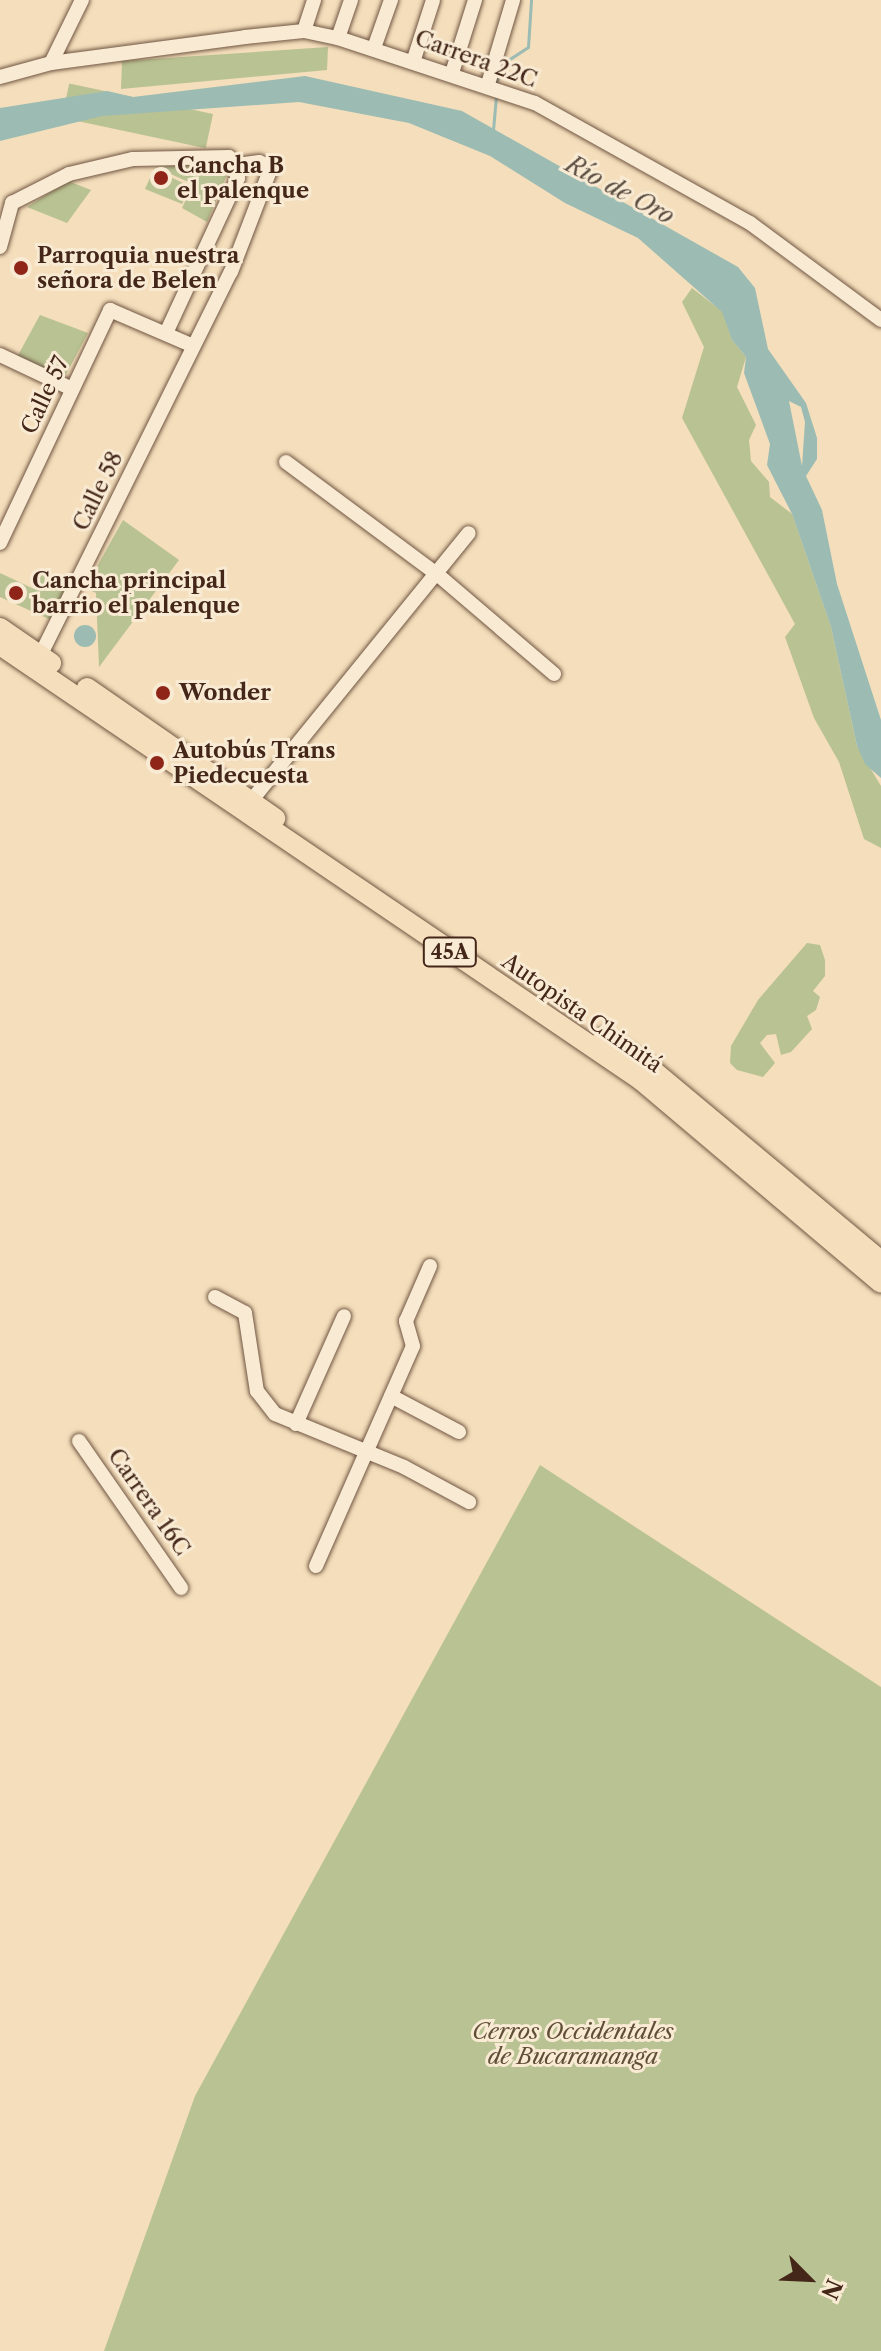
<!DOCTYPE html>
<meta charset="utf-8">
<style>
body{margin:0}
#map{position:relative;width:881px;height:2351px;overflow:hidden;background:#f4debb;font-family:"Libre Caslon Text",serif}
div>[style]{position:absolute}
.green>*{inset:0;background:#b9c292;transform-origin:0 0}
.water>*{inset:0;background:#9cbcb3}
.round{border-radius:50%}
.stream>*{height:3px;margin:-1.5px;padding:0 1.5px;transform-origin:1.5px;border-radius:1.5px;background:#9cbcb3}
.roads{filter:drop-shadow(0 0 2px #705542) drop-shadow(0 0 2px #705542)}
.minor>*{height:14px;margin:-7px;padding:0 7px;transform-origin:7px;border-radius:7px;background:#f8ead3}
.highway>*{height:20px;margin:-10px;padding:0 10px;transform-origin:10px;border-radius:10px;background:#f4debb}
.dots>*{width:22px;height:22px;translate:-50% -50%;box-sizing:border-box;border:4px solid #f8ead3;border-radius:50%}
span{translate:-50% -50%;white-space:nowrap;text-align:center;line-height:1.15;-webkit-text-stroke:6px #f8ead3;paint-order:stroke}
.shield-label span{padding:2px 6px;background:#f8ead3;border:2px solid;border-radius:6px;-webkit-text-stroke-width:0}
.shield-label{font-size:20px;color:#442719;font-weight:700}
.street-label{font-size:22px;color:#442719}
.poi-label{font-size:22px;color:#442719;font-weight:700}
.left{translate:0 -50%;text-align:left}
.park-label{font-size:22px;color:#614e37;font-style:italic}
.water-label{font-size:24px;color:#5a4c40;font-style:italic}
.north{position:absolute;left:769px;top:2239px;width:80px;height:80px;-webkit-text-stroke:6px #f8ead3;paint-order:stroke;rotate:114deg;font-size:22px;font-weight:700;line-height:32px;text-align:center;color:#442719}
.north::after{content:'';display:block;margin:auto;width:28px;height:36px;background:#442719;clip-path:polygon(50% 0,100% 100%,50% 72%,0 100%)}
</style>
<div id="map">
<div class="green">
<i style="clip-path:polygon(328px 47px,327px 70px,121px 89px,122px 61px)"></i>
<i style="left:213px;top:114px;width:35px;height:147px;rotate:102deg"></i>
<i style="clip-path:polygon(232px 163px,207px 222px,182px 208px,193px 184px,155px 167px)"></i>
<i style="clip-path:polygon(154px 169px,191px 187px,182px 204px,145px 189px)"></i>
<i style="clip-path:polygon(68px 181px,91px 190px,67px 223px,27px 207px)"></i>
<i style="clip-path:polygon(692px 288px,723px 312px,732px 340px,746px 357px,737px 387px,756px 425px,749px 440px,751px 461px,769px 482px,770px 497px,792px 514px,831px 627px,857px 746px,881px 786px,881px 848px,864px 839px,839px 762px,814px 718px,785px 637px,795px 624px,682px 418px,704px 347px,682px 302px)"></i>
<i style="clip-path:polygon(40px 315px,88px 333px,63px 380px,17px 357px)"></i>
<i style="clip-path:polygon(123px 520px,179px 560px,99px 667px,96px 593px,85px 588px)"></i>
<i style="clip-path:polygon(0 573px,34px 589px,42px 573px,68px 585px,51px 620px,0 597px)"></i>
<i style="clip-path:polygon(807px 943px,820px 945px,825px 960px,825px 976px,813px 991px,820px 997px,816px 1010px,807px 1016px,812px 1029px,791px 1052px,781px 1055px,776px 1034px,767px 1035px,760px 1043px,775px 1063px,763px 1077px,737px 1070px,730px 1063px,731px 1046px,758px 1000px)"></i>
<i style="clip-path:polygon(540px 1465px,881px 1687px,881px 2351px,104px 2351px,195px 2096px)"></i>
</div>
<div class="water">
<i style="clip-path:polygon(evenodd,305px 76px,462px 111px,738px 267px,755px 288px,768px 349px,806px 403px,817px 438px,817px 459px,806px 476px,822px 510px,837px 584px,881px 720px,881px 778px,865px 764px,857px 746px,831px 627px,792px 514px,767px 465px,770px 444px,744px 373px,746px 357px,732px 340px,722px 312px,638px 238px,565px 203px,490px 156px,409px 123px,299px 102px,102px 116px,0 141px,0 108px,107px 91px,133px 97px,305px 76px,789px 401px,801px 407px,805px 422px,802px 466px,789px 401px)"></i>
<i class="round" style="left:74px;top:625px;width:22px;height:22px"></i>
</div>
<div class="stream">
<i style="left:496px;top:82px;width:22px;rotate:-66deg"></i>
<i style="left:505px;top:62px;width:27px;rotate:-33deg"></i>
<i style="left:528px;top:47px;width:47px;rotate:-86.3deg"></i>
<i style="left:493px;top:130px;width:32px;rotate:-85deg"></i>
</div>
<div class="roads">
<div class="minor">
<i style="left:304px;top:31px;width:33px;rotate:-72deg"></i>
<i style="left:338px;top:38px;width:40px;rotate:-71.1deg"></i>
<i style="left:374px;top:48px;width:51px;rotate:-70.5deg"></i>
<i style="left:414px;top:59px;width:62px;rotate:-72.1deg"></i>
<i style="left:51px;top:63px;width:70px;rotate:-63.8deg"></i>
<i style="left:452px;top:73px;width:77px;rotate:-72.5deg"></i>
<i style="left:0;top:77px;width:53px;rotate:-15.4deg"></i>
<i style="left:51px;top:63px;width:196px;rotate:-7.6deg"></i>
<i style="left:245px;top:37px;width:59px;rotate:-5.8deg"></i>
<i style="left:304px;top:31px;width:35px;rotate:12deg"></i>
<i style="left:338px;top:38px;width:207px;rotate:18.3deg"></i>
<i style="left:535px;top:103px;width:246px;rotate:29.2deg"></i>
<i style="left:750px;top:223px;width:163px;rotate:36.5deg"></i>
<i style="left:488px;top:84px;width:88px;rotate:-73.4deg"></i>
<i style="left:0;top:247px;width:46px;rotate:-74.7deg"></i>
<i style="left:12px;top:203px;width:64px;rotate:-27deg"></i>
<i style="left:69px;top:174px;width:66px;rotate:-13.2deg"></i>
<i style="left:133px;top:159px;width:96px;rotate:-1.2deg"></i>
<i style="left:229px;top:157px;width:23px;rotate:67deg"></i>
<i style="left:238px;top:178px;width:171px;rotate:114.9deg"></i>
<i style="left:0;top:355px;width:80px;rotate:25.3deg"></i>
<i style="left:286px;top:462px;width:188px;rotate:36.6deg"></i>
<i style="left:437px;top:574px;width:154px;rotate:40.5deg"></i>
<i style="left:0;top:543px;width:258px;rotate:-64.7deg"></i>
<i style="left:110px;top:310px;width:88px;rotate:23.4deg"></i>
<i style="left:40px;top:656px;width:429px;rotate:-63.6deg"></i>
<i style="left:231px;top:272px;width:111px;rotate:-69deg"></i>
<i style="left:271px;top:168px;width:13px;rotate:-153deg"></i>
<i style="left:259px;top:162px;width:22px;rotate:172deg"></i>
<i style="left:251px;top:801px;width:345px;rotate:-50.9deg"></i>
<i style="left:215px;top:1297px;width:34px;rotate:28deg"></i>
<i style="left:245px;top:1313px;width:79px;rotate:81.3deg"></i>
<i style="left:257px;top:1391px;width:29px;rotate:52deg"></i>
<i style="left:275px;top:1414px;width:139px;rotate:22.3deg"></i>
<i style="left:404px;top:1467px;width:74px;rotate:28.3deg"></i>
<i style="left:391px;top:1396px;width:77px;rotate:27.9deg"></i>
<i style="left:296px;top:1424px;width:118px;rotate:-66deg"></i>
<i style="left:79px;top:1441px;width:179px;rotate:55.2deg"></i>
<i style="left:316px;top:1566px;width:240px;rotate:-66.2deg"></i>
<i style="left:413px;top:1346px;width:26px;rotate:-106deg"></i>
<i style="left:406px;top:1321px;width:60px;rotate:-66.4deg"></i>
</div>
<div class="highway">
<i style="left:0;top:628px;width:62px;rotate:34.5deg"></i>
<i style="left:0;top:645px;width:775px;rotate:34.16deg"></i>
<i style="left:641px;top:1080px;width:314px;rotate:40.2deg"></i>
<i style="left:87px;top:688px;width:229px;rotate:34.7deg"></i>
<i style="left:603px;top:1038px;width:56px;rotate:32.6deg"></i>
<i style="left:650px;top:1068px;width:301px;rotate:39.9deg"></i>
</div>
</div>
<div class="dots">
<i style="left:161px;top:178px;background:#8f2418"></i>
<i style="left:21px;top:268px;background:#8f2418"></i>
<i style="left:16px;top:593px;background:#8f2418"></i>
<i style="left:163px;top:693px;background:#8f2418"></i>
<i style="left:157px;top:763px;background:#8f2418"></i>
</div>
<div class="shield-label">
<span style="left:450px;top:952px">45A</span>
</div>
<div class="street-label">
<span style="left:476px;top:59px;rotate:20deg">Carrera 22C</span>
<span style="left:45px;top:395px;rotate:-65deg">Calle 57</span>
<span style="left:98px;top:491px;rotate:-64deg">Calle 58</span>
<span style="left:582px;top:1013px;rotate:35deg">Autopista Chimitá</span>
<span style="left:149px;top:1502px;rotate:55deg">Carrera 16C</span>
</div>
<div class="poi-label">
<span class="left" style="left:177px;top:178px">Cancha B<br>el palenque</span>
<span class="left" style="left:37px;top:268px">Parroquia nuestra<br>señora de Belen</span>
<span class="left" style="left:32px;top:593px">Cancha principal<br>barrio el palenque</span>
<span class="left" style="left:179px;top:693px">Wonder</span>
<span class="left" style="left:173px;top:763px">Autobús Trans<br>Piedecuesta</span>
</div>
<div class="park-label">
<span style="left:573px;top:2044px">Cerros Occidentales<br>de Bucaramanga</span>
</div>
<div class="water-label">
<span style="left:620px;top:190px;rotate:28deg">Río de Oro</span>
</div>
<div class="north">N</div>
</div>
